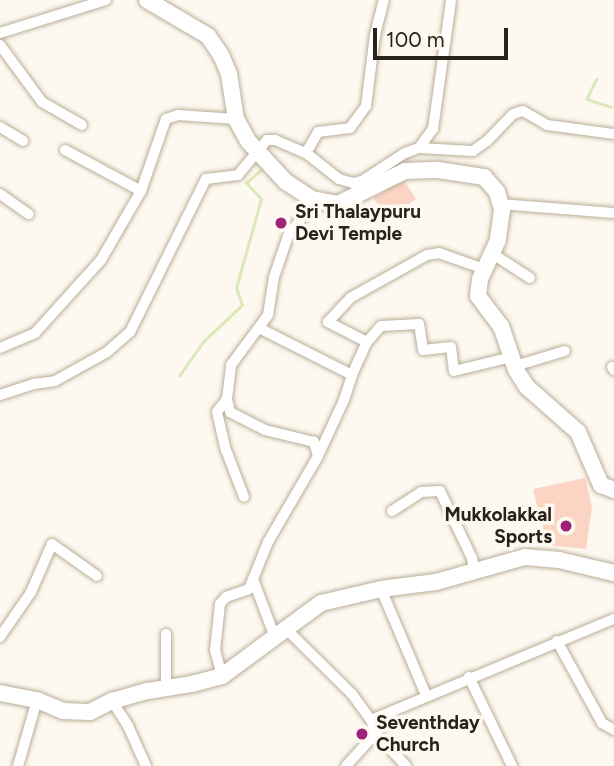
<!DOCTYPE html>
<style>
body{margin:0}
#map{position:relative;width:614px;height:766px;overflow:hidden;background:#fef9f0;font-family:Figtree,sans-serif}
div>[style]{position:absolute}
.green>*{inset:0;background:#fcd4c4;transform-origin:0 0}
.stream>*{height:2.5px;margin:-1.25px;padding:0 1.25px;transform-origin:1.25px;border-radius:1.25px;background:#d9eab8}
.roads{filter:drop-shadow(0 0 2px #b9ae98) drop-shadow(0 0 2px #b9ae98)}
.street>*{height:10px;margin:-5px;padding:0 5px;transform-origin:5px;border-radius:5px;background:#fff}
.secondary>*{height:16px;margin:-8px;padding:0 8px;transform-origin:8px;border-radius:8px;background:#fff}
.dots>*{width:19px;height:19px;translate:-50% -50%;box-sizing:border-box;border:4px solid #fef9f0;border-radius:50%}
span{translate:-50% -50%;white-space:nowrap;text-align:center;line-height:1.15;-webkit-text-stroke:7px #fef9f0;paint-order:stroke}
.poi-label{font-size:19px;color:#27231b;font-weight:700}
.left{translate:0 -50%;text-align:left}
.right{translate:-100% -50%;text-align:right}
.scale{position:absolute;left:373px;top:28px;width:135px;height:32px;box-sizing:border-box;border:4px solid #27231b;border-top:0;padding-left:9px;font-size:21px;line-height:24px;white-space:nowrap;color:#27231b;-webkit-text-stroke:5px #fef9f0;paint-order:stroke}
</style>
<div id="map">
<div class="green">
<i style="left:403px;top:179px;width:24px;height:35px;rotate:57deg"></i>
<i style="clip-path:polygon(585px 478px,592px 507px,586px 549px,547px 545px,533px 489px)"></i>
</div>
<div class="stream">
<i style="left:597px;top:79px;width:22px;rotate:117deg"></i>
<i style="left:587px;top:99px;width:25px;rotate:18deg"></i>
<i style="left:179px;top:376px;width:42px;rotate:-54.8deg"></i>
<i style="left:203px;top:342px;width:54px;rotate:-43.5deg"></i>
<i style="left:242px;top:305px;width:18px;rotate:-109deg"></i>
<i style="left:236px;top:288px;width:92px;rotate:-74.3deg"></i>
<i style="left:261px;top:199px;width:22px;rotate:-133deg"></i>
<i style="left:246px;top:183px;width:21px;rotate:-41deg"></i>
</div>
<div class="roads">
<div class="street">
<i style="left:0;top:33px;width:111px;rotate:-17.3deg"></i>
<i style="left:0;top:45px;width:71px;rotate:53.6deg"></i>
<i style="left:42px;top:102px;width:46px;rotate:29.9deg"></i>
<i style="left:0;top:127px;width:27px;rotate:31deg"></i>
<i style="left:419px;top:148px;width:24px;rotate:-54deg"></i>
<i style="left:433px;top:129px;width:129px;rotate:-82deg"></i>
<i style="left:65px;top:150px;width:86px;rotate:28.3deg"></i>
<i style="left:306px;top:153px;width:24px;rotate:-60deg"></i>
<i style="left:318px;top:132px;width:32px;rotate:-7deg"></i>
<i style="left:350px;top:128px;width:27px;rotate:-54deg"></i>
<i style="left:366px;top:106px;width:72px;rotate:-82.8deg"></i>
<i style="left:375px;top:35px;width:36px;rotate:-76deg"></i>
<i style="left:0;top:194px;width:35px;rotate:35deg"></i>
<i style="left:500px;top:204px;width:114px;rotate:4.5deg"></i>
<i style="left:493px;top:254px;width:44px;rotate:33deg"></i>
<i style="left:259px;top:328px;width:104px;rotate:26.8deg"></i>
<i style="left:352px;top:375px;width:36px;rotate:-66deg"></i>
<i style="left:367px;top:342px;width:44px;rotate:-152.9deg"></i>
<i style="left:328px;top:322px;width:33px;rotate:-47deg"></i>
<i style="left:350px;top:298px;width:88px;rotate:-29.2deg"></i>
<i style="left:427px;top:255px;width:12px;rotate:-9deg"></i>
<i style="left:439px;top:253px;width:48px;rotate:19.6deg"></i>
<i style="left:367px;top:342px;width:21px;rotate:-49deg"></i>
<i style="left:381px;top:326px;width:38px;rotate:-3deg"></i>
<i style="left:419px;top:324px;width:26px;rotate:81deg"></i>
<i style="left:423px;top:350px;width:28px;rotate:-6deg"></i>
<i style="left:451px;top:347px;width:24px;rotate:83deg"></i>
<i style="left:454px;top:371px;width:60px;rotate:-13.6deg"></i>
<i style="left:0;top:348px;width:38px;rotate:-23deg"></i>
<i style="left:35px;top:333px;width:98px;rotate:-47.9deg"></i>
<i style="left:101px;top:260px;width:80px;rotate:-59.9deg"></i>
<i style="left:141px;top:191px;width:76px;rotate:-70.9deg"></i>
<i style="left:166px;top:119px;width:13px;rotate:-18deg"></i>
<i style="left:178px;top:115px;width:58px;rotate:3.9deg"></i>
<i style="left:515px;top:366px;width:52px;rotate:-16.7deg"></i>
<i style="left:612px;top:367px;width:4px;rotate:56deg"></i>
<i style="left:0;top:395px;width:36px;rotate:-18deg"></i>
<i style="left:34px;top:384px;width:21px;rotate:-8deg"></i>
<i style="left:55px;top:381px;width:60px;rotate:-29.1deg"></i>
<i style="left:107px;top:352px;width:30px;rotate:-41deg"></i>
<i style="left:130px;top:332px;width:171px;rotate:-63.6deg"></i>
<i style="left:206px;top:179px;width:32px;rotate:-7deg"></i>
<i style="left:238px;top:175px;width:45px;rotate:-50.4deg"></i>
<i style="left:267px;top:140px;width:8px"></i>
<i style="left:275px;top:140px;width:34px;rotate:23deg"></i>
<i style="left:306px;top:153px;width:42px;rotate:38.2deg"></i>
<i style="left:339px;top:179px;width:15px;rotate:16deg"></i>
<i style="left:353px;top:183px;width:9px;rotate:-13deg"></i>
<i style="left:362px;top:181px;width:51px;rotate:-33.1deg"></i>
<i style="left:405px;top:153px;width:15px;rotate:-20deg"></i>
<i style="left:419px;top:148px;width:54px;rotate:3.2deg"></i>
<i style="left:473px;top:151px;width:17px;rotate:-36deg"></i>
<i style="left:487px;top:141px;width:37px;rotate:-46deg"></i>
<i style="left:513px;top:114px;width:10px;rotate:-17deg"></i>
<i style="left:523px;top:111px;width:28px;rotate:30deg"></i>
<i style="left:547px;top:125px;width:68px;rotate:7.7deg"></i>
<i style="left:227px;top:399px;width:16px;rotate:128deg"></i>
<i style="left:217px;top:412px;width:39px;rotate:77deg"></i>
<i style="left:226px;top:450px;width:50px;rotate:69deg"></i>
<i style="left:318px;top:456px;width:62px;rotate:-65.1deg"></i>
<i style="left:344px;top:400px;width:26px;rotate:-72deg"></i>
<i style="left:392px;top:511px;width:35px;rotate:-33deg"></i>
<i style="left:421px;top:492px;width:19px;rotate:-3deg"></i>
<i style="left:440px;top:491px;width:74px;rotate:64.5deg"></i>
<i style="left:472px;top:558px;width:12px;rotate:81deg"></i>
<i style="left:253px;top:579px;width:60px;rotate:69.4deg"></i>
<i style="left:381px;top:589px;width:115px;rotate:67deg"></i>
<i style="left:285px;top:628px;width:94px;rotate:44.6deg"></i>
<i style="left:352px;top:694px;width:32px;rotate:54deg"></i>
<i style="left:0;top:637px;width:55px;rotate:-55.4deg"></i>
<i style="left:31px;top:592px;width:52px;rotate:-66.4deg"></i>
<i style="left:52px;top:544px;width:55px;rotate:35.4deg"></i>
<i style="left:557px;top:641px;width:94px;rotate:61.2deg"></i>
<i style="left:602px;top:723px;width:14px;rotate:30deg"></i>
<i style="left:222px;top:676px;width:27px;rotate:-105deg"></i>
<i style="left:215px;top:650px;width:46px;rotate:-83.8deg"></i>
<i style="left:220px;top:604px;width:9px;rotate:-49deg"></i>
<i style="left:226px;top:597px;width:24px;rotate:-19deg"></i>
<i style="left:249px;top:589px;width:51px;rotate:-68deg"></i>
<i style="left:268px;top:542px;width:99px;rotate:-59.8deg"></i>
<i style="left:318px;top:456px;width:15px;rotate:-106deg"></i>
<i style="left:314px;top:442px;width:50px;rotate:-166.2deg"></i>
<i style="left:265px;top:430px;width:39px;rotate:-153deg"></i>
<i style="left:230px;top:412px;width:13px;rotate:-103deg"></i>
<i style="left:227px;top:399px;width:34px;rotate:-83deg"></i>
<i style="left:231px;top:365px;width:62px;rotate:-53.5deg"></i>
<i style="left:268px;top:315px;width:38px;rotate:-81deg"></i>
<i style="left:274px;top:277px;width:43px;rotate:-71.1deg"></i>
<i style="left:288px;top:236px;width:30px;rotate:-53deg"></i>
<i style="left:306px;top:212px;width:16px;rotate:-38deg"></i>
<i style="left:469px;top:677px;width:99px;rotate:64.2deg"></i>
<i style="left:166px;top:688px;width:54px;rotate:-90deg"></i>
<i style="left:112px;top:701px;width:30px;rotate:57deg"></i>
<i style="left:128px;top:726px;width:44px;rotate:65.8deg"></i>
<i style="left:376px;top:733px;width:45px;rotate:47.7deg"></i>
<i style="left:18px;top:766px;width:69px;rotate:-73.9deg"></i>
<i style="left:346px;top:766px;width:45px;rotate:-47.7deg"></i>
<i style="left:376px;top:733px;width:14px;rotate:-111deg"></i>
<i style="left:371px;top:720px;width:263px;rotate:-22.6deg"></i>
</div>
<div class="secondary">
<i style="left:147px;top:0;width:71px;rotate:30.5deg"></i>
<i style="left:208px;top:36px;width:23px;rotate:56deg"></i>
<i style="left:221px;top:55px;width:21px;rotate:67deg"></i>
<i style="left:229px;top:74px;width:46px;rotate:81.2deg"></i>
<i style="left:236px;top:119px;width:25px;rotate:61deg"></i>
<i style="left:248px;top:141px;width:56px;rotate:47.2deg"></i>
<i style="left:286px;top:182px;width:31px;rotate:33deg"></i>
<i style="left:312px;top:199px;width:26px;rotate:11deg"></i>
<i style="left:338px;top:204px;width:75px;rotate:-26.2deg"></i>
<i style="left:405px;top:171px;width:33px;rotate:-2deg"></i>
<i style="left:438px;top:170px;width:47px;rotate:8.7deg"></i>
<i style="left:484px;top:177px;width:20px;rotate:49deg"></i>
<i style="left:497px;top:192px;width:19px;rotate:74deg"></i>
<i style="left:502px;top:210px;width:30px;rotate:98deg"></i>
<i style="left:498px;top:240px;width:43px;rotate:114.8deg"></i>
<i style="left:480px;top:279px;width:17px;rotate:97deg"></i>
<i style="left:478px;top:296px;width:38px;rotate:53deg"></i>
<i style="left:501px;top:326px;width:46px;rotate:71.2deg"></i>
<i style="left:516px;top:370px;width:20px;rotate:57deg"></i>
<i style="left:527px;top:387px;width:68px;rotate:41.4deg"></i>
<i style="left:578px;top:432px;width:58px;rotate:66.5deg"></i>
<i style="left:601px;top:485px;width:14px;rotate:21deg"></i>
<i style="left:0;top:693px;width:38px;rotate:11deg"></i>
<i style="left:37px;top:700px;width:28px;rotate:23deg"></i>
<i style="left:63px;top:711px;width:27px;rotate:2deg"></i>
<i style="left:90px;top:712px;width:25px;rotate:-27deg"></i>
<i style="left:112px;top:701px;width:37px;rotate:-16deg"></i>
<i style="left:148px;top:691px;width:45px;rotate:-9deg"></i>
<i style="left:192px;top:684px;width:31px;rotate:-15deg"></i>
<i style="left:222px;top:676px;width:123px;rotate:-36.4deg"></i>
<i style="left:321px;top:603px;width:62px;rotate:-13.1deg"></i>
<i style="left:381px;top:589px;width:55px;rotate:-7.3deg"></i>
<i style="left:436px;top:582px;width:92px;rotate:-15.7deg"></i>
<i style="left:525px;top:557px;width:34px;rotate:5deg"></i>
<i style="left:559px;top:560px;width:57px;rotate:13.3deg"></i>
</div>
</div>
<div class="dots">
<i style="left:281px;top:223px;background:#9d2278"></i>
<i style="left:566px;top:526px;background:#9d2278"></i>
<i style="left:362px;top:734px;background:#9d2278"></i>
</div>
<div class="poi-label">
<span class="left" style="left:295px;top:223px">Sri Thalaypuru<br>Devi Temple</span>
<span class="right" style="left:552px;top:526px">Mukkolakkal<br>Sports</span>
<span class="left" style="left:376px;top:734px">Seventhday<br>Church</span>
</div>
<div class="scale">100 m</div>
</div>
